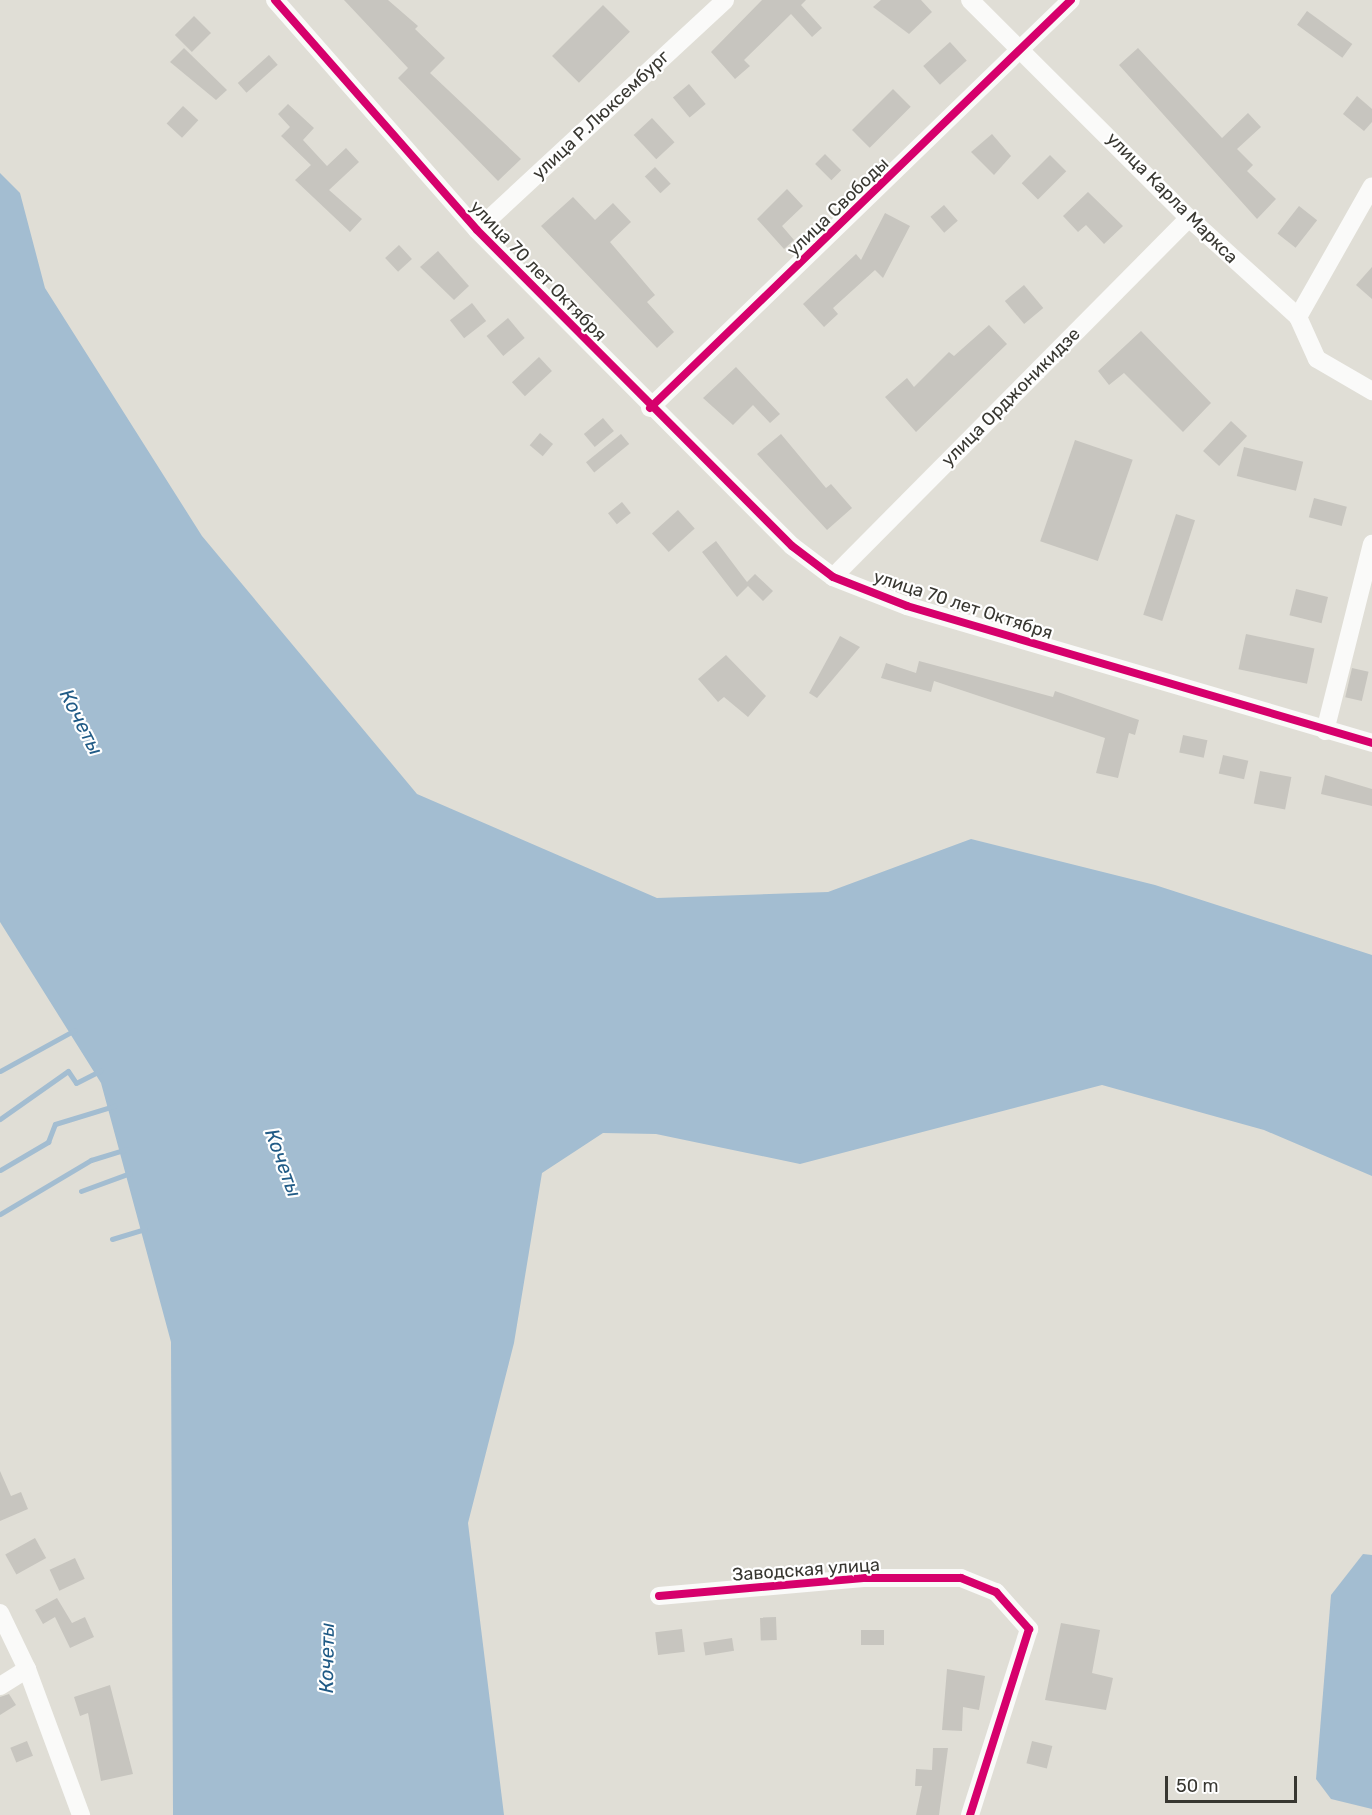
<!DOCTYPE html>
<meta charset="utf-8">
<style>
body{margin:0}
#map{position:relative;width:1372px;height:1815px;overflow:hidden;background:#e0ded6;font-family:Rubik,sans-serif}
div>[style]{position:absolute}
.water>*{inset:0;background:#a3bdd1}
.stream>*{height:5px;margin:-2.5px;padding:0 2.5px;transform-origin:2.5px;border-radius:2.5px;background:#a3bdd1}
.building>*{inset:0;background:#c7c5bf;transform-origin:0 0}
.minor>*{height:18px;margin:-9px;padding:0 9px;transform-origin:9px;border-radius:9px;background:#fafaf9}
.cycleway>*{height:8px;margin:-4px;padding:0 4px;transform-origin:4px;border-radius:4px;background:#d6006c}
span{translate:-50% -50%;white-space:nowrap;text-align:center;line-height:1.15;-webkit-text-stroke:4.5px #fff;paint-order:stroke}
.street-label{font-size:18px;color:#383731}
.water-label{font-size:20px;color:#215b86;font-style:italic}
.scale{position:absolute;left:1165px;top:1776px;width:132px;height:27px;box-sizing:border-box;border:3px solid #383731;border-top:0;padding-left:8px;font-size:18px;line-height:21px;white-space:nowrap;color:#383731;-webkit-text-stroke:4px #fff;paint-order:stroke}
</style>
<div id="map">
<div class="water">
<i style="clip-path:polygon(0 173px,20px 193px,45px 288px,202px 536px,417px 794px,657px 898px,828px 892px,971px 839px,1155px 885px,1372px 955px,1372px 1176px,1264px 1130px,1102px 1085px,800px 1164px,656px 1134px,603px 1133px,542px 1173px,514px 1343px,468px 1523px,504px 1815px,173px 1815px,171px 1342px,101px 1083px,0 922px)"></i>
<i style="clip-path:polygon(1363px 1554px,1372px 1555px,1372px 1809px,1331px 1799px,1316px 1779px,1331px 1595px)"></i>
</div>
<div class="stream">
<i style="left:0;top:1071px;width:85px;rotate:-28.7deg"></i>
<i style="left:0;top:1119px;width:83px;rotate:-35.2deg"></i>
<i style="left:68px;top:1071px;width:14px;rotate:56deg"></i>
<i style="left:76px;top:1083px;width:27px;rotate:-27deg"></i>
<i style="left:0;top:1170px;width:56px;rotate:-30.3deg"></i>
<i style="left:48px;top:1142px;width:19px;rotate:-69deg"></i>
<i style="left:55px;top:1124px;width:62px;rotate:-17deg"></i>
<i style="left:81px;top:1191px;width:52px;rotate:-20.2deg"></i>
<i style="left:0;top:1214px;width:106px;rotate:-30.7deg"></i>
<i style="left:91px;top:1160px;width:37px;rotate:-17deg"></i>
<i style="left:112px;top:1239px;width:34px;rotate:-17deg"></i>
</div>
<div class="building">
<i style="clip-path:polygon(344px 0,388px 0,418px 26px,415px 29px,445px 58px,430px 73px,521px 159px,498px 181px,398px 78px,408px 68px)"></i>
<i style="clip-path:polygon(762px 0,806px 0,801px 5px,822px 28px,812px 37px,791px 14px,744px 60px,750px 66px,735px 79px,711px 52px)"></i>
<i style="clip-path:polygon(881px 0,921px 0,932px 12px,909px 34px,873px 7px)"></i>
<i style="left:603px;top:5px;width:38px;height:72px;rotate:45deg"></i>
<i style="left:1307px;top:11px;width:56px;height:17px;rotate:36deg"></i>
<i style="left:194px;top:16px;width:24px;height:27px;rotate:45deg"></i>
<i style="left:950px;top:42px;width:25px;height:36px;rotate:48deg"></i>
<i style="clip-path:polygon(184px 48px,227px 90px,216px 100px,170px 62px)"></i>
<i style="clip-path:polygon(1138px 48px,1222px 138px,1248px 113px,1261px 127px,1237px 149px,1253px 165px,1247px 171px,1276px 199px,1257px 219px,1119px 65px)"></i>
<i style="left:269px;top:55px;width:13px;height:42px;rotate:48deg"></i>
<i style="left:689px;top:84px;width:26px;height:21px;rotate:50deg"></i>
<i style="left:893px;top:89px;width:25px;height:58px;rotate:45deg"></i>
<i style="clip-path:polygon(1357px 96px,1372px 109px,1372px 122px,1364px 131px,1343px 114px)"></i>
<i style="clip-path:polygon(288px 104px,314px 128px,303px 140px,327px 166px,346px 148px,359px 162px,329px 190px,362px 219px,350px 232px,295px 180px,311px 165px,281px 136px,290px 127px,278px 114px)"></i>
<i style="left:183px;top:106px;width:21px;height:24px;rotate:43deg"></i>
<i style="left:652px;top:118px;width:33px;height:25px;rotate:47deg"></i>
<i style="clip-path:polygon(992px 134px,1011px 156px,994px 175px,971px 152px)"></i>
<i style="left:825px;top:154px;width:23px;height:14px;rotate:45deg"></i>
<i style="left:1050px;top:155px;width:23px;height:40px;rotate:45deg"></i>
<i style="left:655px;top:167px;width:23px;height:14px;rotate:47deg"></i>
<i style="clip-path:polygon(787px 189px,803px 206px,782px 226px,794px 240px,784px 249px,757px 219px)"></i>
<i style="clip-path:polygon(1088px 192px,1123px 226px,1104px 244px,1086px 225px,1078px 232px,1063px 216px)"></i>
<i style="clip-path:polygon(573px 197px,595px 220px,613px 203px,631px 222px,610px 242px,655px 295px,647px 302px,674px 332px,657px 348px,541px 226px)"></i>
<i style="left:944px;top:205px;width:21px;height:18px;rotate:49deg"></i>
<i style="left:1299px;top:206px;width:23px;height:35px;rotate:38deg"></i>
<i style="clip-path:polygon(885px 213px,910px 226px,883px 278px,875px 270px,833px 308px,838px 314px,824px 327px,803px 304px,856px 254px,861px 260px)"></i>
<i style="left:399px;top:245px;width:19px;height:19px;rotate:47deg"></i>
<i style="clip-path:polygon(438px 251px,469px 286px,454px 300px,420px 267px)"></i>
<i style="clip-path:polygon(1372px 267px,1372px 299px,1356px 285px)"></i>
<i style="left:1024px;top:285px;width:30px;height:25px;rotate:50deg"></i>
<i style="left:472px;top:303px;width:23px;height:28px;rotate:52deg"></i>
<i style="left:508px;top:318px;width:26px;height:28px;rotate:50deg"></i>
<i style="clip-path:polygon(989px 325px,1007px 344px,916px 432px,885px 397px,907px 378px,914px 387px,949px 352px,954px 356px)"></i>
<i style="clip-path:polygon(1141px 331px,1211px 403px,1183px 432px,1124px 373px,1109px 385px,1098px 371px)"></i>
<i style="left:539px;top:357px;width:19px;height:37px;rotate:47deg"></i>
<i style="clip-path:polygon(736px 367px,780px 414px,770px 423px,753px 405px,733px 425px,703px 398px)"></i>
<i style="left:603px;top:418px;width:17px;height:25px;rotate:50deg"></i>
<i style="left:1231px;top:421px;width:22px;height:41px;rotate:43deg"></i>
<i style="left:540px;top:433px;width:17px;height:16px;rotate:40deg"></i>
<i style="left:621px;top:434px;width:13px;height:45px;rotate:51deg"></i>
<i style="clip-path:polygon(781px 434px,826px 488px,831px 484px,852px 508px,827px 530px,757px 454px)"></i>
<i style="left:1075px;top:440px;width:61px;height:107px;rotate:19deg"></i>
<i style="left:1244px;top:447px;width:61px;height:30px;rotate:14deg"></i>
<i style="left:1314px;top:498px;width:34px;height:20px;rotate:15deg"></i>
<i style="left:622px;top:502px;width:14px;height:18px;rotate:51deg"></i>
<i style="left:678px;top:510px;width:25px;height:35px;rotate:48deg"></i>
<i style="left:1176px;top:514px;width:20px;height:106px;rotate:18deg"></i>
<i style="clip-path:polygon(716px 541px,747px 582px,755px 574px,773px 591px,763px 601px,748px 586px,737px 597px,702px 552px)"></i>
<i style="left:1296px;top:589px;width:33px;height:27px;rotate:14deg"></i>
<i style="left:1246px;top:634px;width:70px;height:36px;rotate:12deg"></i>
<i style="clip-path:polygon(840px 636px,860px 647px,817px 698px,809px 693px)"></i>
<i style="clip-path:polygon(726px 655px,766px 696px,748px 717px,724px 697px,718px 702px,698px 679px)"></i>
<i style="clip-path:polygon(919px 661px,1053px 697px,1055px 691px,1139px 720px,1135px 735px,1129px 733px,1118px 778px,1096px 773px,1105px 738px,934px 681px,931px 692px,881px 678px,886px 663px,916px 673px)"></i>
<i style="left:1352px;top:668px;width:17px;height:30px;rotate:13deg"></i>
<i style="left:1183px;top:735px;width:25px;height:18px;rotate:12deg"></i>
<i style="left:1223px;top:755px;width:26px;height:19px;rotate:13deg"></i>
<i style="left:1260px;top:771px;width:32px;height:33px;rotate:11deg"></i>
<i style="clip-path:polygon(1325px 775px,1372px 789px,1372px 806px,1321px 794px)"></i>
<i style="clip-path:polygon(0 1471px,11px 1496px,21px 1492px,28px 1509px,0 1521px)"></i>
<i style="left:35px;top:1538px;width:23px;height:34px;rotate:61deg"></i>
<i style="left:75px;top:1558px;width:23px;height:28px;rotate:65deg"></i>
<i style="clip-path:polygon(57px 1598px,72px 1623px,85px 1617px,94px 1637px,70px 1648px,55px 1617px,43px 1624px,35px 1610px)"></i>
<i style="left:776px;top:1617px;width:23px;height:16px;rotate:88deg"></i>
<i style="clip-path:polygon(1061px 1623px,1100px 1630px,1092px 1673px,1113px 1678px,1106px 1710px,1045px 1700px)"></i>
<i style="left:682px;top:1629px;width:23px;height:27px;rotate:83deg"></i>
<i style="left:861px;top:1630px;width:23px;height:15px"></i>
<i style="left:732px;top:1638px;width:13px;height:29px;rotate:81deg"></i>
<i style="clip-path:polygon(947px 1669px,985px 1676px,979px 1710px,963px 1707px,962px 1731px,942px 1730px)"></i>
<i style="clip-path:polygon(110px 1685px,133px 1774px,101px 1781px,88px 1713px,80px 1716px,74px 1697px)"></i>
<i style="clip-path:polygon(9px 1694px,16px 1705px,0 1715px,0 1697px)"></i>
<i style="left:27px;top:1741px;width:16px;height:18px;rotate:68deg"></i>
<i style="left:1032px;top:1741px;width:21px;height:23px;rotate:14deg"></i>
<i style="clip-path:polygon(933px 1748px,948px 1748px,939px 1815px,916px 1815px,922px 1786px,915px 1786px,916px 1769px,932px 1770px)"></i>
</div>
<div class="minor">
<i style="left:275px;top:0;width:306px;rotate:48.7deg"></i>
<i style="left:477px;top:230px;width:446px;rotate:45.1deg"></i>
<i style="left:792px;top:546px;width:51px;rotate:37.1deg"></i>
<i style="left:833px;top:577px;width:79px;rotate:21.4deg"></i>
<i style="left:907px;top:606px;width:485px;rotate:16.4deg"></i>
<i style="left:970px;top:0;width:309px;rotate:44.9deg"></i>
<i style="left:1189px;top:218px;width:147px;rotate:42.2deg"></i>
<i style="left:1298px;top:317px;width:46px;rotate:65.7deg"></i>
<i style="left:1317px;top:359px;width:64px;rotate:30.2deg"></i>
<i style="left:477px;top:230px;width:338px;rotate:-42.8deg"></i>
<i style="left:1298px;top:317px;width:150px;rotate:-60.5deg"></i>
<i style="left:650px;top:408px;width:586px;rotate:-44.1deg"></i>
<i style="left:833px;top:577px;width:506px;rotate:-45.24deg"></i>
<i style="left:1325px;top:731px;width:193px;rotate:-75.9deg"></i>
<i style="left:659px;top:1596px;width:208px;rotate:-5deg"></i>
<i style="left:866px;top:1578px;width:95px"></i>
<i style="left:961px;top:1578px;width:38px;rotate:22deg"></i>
<i style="left:996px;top:1592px;width:50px;rotate:48.3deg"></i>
<i style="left:1029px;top:1629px;width:195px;rotate:107.6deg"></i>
<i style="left:0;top:1613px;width:62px;rotate:64.3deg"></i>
<i style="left:27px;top:1669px;width:156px;rotate:69.7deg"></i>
<i style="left:0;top:1686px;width:32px;rotate:-32deg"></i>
</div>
<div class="cycleway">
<i style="left:275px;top:0;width:306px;rotate:48.7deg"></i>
<i style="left:477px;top:230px;width:446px;rotate:45.1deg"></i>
<i style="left:792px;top:546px;width:51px;rotate:37.1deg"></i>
<i style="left:833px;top:577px;width:79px;rotate:21.4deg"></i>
<i style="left:907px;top:606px;width:485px;rotate:16.4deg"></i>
<i style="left:650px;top:408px;width:586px;rotate:-44.1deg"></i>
<i style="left:659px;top:1596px;width:208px;rotate:-5deg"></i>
<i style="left:866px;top:1578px;width:95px"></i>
<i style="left:961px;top:1578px;width:38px;rotate:22deg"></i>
<i style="left:996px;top:1592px;width:50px;rotate:48.3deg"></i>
<i style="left:1029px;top:1629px;width:195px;rotate:107.6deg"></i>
</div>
<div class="street-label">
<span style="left:601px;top:115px;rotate:-43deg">улица Р.Люксембург</span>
<span style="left:1172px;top:198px;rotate:45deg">улица Карла Маркса</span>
<span style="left:838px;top:207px;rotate:-44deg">улица Свободы</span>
<span style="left:538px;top:271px;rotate:46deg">улица 70 лет Октября</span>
<span style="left:1011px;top:397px;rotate:-45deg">улица Орджоникидзе</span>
<span style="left:963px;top:605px;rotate:18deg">улица 70 лет Октября</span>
<span style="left:806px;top:1570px;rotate:-4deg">Заводская улица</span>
</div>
<div class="water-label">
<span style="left:81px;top:722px;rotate:63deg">Кочеты</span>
<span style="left:283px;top:1163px;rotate:70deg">Кочеты</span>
<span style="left:327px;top:1658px;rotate:-89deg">Кочеты</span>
</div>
<div class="scale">50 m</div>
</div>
